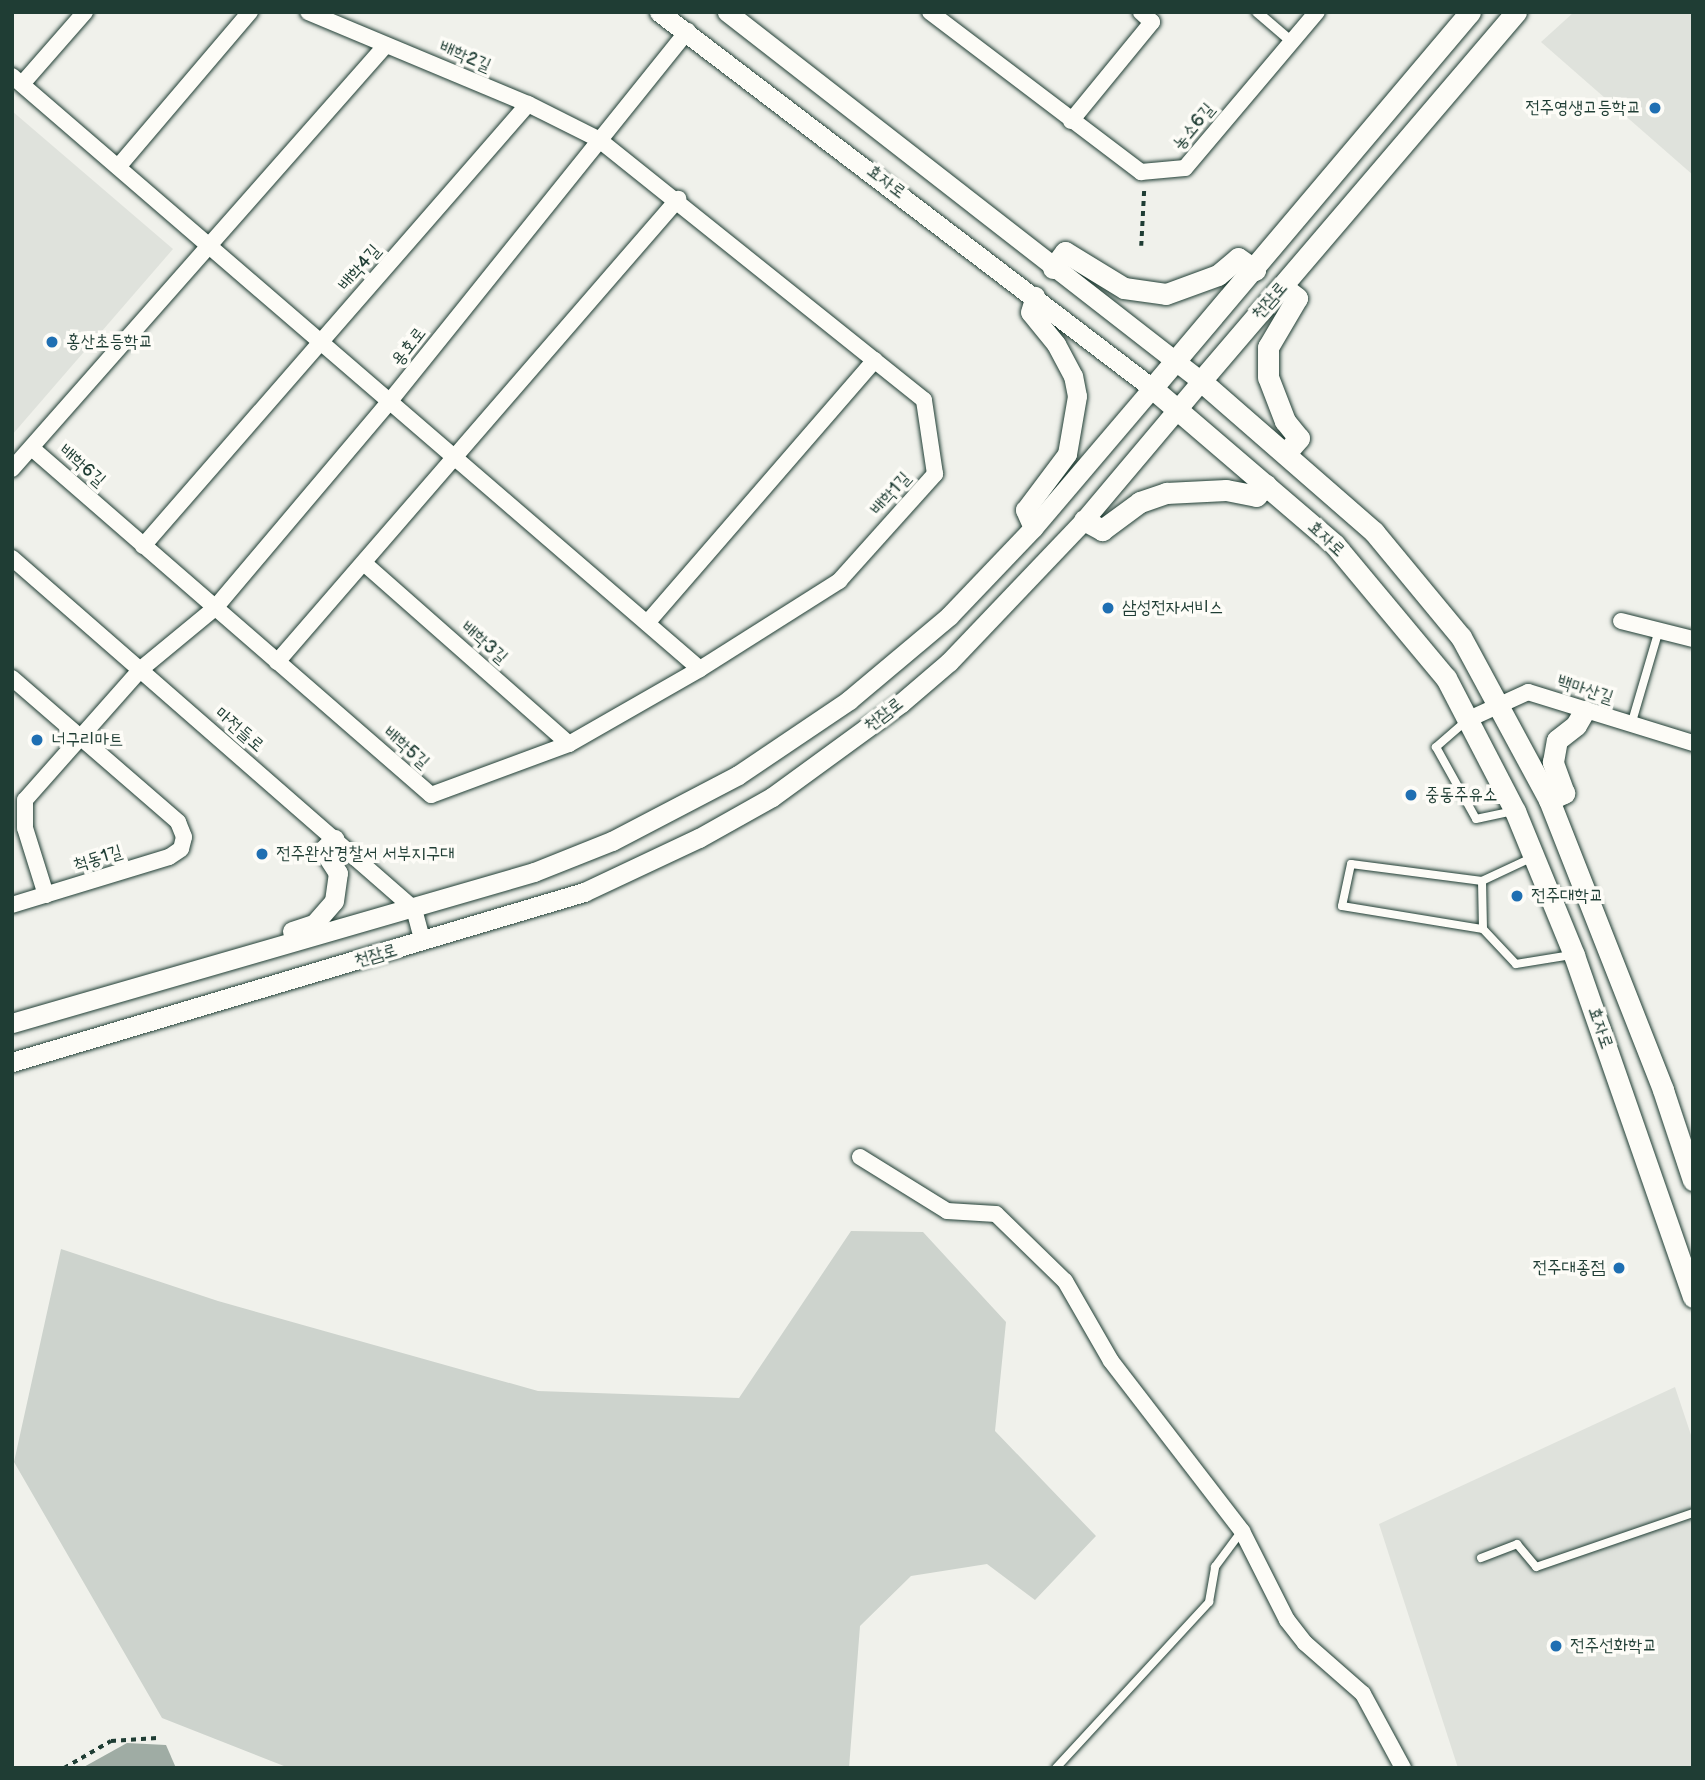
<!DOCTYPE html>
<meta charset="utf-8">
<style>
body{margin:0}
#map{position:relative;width:1705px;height:1780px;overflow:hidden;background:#f0f1eb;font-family:"Balsamiq Sans","Poor Story",sans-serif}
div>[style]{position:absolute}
.built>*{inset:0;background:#dfe2dc}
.green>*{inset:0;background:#cdd3cd}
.water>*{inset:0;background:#9faca4}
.path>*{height:3.5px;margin-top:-1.75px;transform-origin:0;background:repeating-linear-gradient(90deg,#1f3d34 0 5px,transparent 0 10px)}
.roads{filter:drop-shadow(0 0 2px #1f3d34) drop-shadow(0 0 2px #1f3d34)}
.service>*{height:8px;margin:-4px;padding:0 4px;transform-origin:4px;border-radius:4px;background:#fdfcf7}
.pedestrian>*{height:10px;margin:-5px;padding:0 5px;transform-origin:5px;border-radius:5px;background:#fdfcf7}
.minor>*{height:16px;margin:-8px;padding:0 8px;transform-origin:8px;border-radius:8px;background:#fdfcf7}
.tertiary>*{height:19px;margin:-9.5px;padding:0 9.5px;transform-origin:9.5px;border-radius:9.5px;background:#fdfcf7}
.secondary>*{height:21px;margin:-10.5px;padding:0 10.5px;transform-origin:10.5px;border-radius:10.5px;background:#fdfcf7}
.dots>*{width:19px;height:19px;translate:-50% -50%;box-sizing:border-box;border:4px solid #fdfcf7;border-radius:50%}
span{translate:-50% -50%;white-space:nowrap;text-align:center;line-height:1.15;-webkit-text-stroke:7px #fdfcf7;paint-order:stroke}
.street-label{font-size:18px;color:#1f3d34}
.poi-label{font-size:18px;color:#1f3d34}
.right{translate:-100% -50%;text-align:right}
.left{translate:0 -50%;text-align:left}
.frame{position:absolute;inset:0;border:14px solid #1f3d34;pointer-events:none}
</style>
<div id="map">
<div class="built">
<i style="clip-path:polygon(1574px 12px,1693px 12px,1693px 175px,1541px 42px)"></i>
<i style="clip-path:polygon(12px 111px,173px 249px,12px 435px)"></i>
<i style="clip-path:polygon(1675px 1387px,1693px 1441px,1693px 1768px,1458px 1768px,1379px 1524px)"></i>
</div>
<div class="green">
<i style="clip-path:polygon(851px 1231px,923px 1232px,1006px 1322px,995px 1431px,1096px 1536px,1035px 1600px,987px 1564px,911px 1576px,860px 1626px,849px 1768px,289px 1768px,162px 1718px,14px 1462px,61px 1249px,218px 1301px,538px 1391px,739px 1398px)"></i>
</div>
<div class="water">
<i style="clip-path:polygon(127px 1743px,166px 1745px,176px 1768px,82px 1768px)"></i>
</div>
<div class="path">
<i style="left:1141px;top:246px;width:58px;rotate:-87deg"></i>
<i style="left:64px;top:1768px;width:54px;rotate:-29.9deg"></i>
<i style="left:111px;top:1741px;width:46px;rotate:-3.7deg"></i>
</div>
<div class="roads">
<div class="service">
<i style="left:1466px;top:721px;width:40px;rotate:139deg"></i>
<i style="left:1436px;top:747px;width:82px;rotate:60.9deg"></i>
<i style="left:1476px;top:819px;width:39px;rotate:-12deg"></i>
<i style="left:1631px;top:725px;width:96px;rotate:-73.6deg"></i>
<i style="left:1531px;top:858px;width:54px;rotate:154.9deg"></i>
<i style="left:1482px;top:881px;width:132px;rotate:-172.6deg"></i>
<i style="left:1351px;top:864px;width:43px;rotate:102.1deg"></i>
<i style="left:1342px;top:906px;width:143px;rotate:9.3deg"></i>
<i style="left:1483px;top:929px;width:48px;rotate:46.7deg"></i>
<i style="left:1516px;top:964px;width:56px;rotate:-9.3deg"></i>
<i style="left:1482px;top:881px;width:48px;rotate:88.8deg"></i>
<i style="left:1481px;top:1558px;width:39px;rotate:-21deg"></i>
<i style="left:1517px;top:1544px;width:30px;rotate:50deg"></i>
<i style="left:1536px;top:1567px;width:166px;rotate:-19deg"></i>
<i style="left:1056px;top:1768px;width:226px;rotate:-47.3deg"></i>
<i style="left:1209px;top:1602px;width:36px;rotate:-80deg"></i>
<i style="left:1215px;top:1567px;width:44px;rotate:-53.4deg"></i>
</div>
<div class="pedestrian">
<i style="left:1257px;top:12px;width:46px;rotate:40.6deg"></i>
</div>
<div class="minor">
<i style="left:930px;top:12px;width:265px;rotate:37.2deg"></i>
<i style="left:1141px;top:172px;width:44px;rotate:-5.2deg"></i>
<i style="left:1185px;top:168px;width:204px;rotate:-49.8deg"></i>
<i style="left:12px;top:76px;width:908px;rotate:40.76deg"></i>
<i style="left:22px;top:84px;width:96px;rotate:-48.8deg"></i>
<i style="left:1071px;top:121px;width:128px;rotate:-50.7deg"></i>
<i style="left:1152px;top:22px;width:15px;rotate:-138deg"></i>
<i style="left:118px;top:167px;width:204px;rotate:-49.6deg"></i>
<i style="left:34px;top:450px;width:526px;rotate:40.99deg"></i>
<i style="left:431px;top:795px;width:147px;rotate:-20.3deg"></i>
<i style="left:569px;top:744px;width:151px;rotate:-29.8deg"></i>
<i style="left:700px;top:669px;width:165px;rotate:-32.3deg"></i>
<i style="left:839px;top:581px;width:144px;rotate:-48.1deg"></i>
<i style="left:935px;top:474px;width:75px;rotate:-98.5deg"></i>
<i style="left:924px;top:400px;width:418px;rotate:-141.3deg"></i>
<i style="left:598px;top:139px;width:78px;rotate:-153.4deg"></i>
<i style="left:528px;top:104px;width:238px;rotate:-157.3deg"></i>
<i style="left:12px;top:469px;width:565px;rotate:-48.59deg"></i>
<i style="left:143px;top:546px;width:586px;rotate:-48.94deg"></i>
<i style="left:12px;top:558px;width:534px;rotate:41.13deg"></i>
<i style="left:414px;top:909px;width:34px;rotate:75deg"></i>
<i style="left:365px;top:564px;width:272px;rotate:41.4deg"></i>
<i style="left:1621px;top:621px;width:74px;rotate:14deg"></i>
<i style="left:647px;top:623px;width:348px;rotate:-49.1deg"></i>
<i style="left:277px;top:662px;width:613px;rotate:-49.1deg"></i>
<i style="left:12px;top:678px;width:220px;rotate:40.9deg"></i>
<i style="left:178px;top:822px;width:16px;rotate:68deg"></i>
<i style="left:184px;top:837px;width:12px;rotate:104deg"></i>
<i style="left:181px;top:849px;width:14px;rotate:146deg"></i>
<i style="left:169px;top:857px;width:164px;rotate:163deg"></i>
<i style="left:1469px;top:719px;width:65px;rotate:-24.6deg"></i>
<i style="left:1528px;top:692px;width:173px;rotate:17.2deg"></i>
<i style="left:46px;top:895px;width:70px;rotate:-107.4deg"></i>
<i style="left:25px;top:828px;width:28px;rotate:-90deg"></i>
<i style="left:25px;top:800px;width:175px;rotate:-48.5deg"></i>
<i style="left:141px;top:669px;width:96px;rotate:-39.5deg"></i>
<i style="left:215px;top:608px;width:271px;rotate:-49.8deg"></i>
<i style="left:390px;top:401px;width:475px;rotate:-51.2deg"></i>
<i style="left:860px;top:1157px;width:102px;rotate:31.8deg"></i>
<i style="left:947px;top:1211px;width:49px;rotate:3.5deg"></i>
<i style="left:996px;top:1214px;width:96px;rotate:44.2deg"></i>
<i style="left:1065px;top:1281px;width:92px;rotate:60.1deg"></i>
<i style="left:1111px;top:1361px;width:215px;rotate:52.4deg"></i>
<i style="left:1242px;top:1531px;width:100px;rotate:63.2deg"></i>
<i style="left:1287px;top:1620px;width:29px;rotate:52deg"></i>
<i style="left:1305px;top:1643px;width:77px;rotate:41.3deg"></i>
<i style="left:1363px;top:1694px;width:84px;rotate:61.6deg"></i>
</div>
<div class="tertiary">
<i style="left:1033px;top:528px;width:20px;rotate:-114deg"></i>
<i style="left:1025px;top:510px;width:70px;rotate:-53.1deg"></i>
<i style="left:1067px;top:454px;width:59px;rotate:-80.2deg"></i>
<i style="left:1077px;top:396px;width:20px;rotate:-101deg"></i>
<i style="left:1073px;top:376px;width:36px;rotate:-118deg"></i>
<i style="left:1056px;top:344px;width:41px;rotate:-129.1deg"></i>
<i style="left:1030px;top:312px;width:17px;rotate:-73deg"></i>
<i style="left:292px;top:931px;width:23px;rotate:-18deg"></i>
<i style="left:314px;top:924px;width:30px;rotate:-49deg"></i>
<i style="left:334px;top:901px;width:28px;rotate:-82deg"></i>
<i style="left:338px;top:873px;width:27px;rotate:-123deg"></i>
<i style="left:323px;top:850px;width:16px;rotate:-45deg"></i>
<i style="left:12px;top:1023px;width:543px;rotate:-16.13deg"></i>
<i style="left:534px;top:872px;width:84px;rotate:-21.7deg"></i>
<i style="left:612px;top:841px;width:142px;rotate:-27.6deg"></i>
<i style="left:738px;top:775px;width:134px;rotate:-34deg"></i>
<i style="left:849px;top:700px;width:131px;rotate:-40deg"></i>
<i style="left:949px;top:616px;width:122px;rotate:-46.3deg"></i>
<i style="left:1033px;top:528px;width:184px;rotate:-49.6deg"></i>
<i style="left:1152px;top:388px;width:620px;rotate:-142.67deg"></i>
<i style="left:12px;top:1062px;width:597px;rotate:-16.55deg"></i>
<i style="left:584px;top:892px;width:127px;rotate:-25.2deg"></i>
<i style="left:699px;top:838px;width:84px;rotate:-29.3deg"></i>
<i style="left:772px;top:797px;width:160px;rotate:-36.1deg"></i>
<i style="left:901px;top:703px;width:63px;rotate:-40.5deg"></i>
<i style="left:949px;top:662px;width:196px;rotate:-46.4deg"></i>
<i style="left:1084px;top:520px;width:182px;rotate:-49.9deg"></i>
<i style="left:1201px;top:381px;width:601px;rotate:-142.1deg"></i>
</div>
<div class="secondary">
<i style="left:1470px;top:12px;width:492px;rotate:130.2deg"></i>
<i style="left:1152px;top:388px;width:241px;rotate:40.6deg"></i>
<i style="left:1335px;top:545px;width:173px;rotate:50.2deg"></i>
<i style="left:1446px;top:678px;width:150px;rotate:62.6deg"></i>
<i style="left:1515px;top:811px;width:156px;rotate:67.7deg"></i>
<i style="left:1574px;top:955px;width:362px;rotate:70.8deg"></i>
<i style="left:1516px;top:12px;width:485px;rotate:130.5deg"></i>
<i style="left:1201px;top:381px;width:230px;rotate:41.1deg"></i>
<i style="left:1374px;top:532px;width:136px;rotate:50.4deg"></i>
<i style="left:1461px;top:637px;width:185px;rotate:61.6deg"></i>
<i style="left:1549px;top:800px;width:312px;rotate:68.5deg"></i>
<i style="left:1663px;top:1090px;width:95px;rotate:71.6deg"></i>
<i style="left:1053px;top:268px;width:20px;rotate:-53deg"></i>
<i style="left:1065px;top:252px;width:69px;rotate:31.4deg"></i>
<i style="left:1124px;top:288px;width:42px;rotate:8.1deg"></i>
<i style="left:1166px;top:294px;width:55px;rotate:-20.1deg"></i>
<i style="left:1218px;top:275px;width:26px;rotate:-40deg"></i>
<i style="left:1238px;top:258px;width:21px;rotate:35deg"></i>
<i style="left:1283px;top:287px;width:18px;rotate:38deg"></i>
<i style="left:1297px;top:298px;width:57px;rotate:120.6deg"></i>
<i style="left:1268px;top:347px;width:30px;rotate:90deg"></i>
<i style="left:1268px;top:377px;width:47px;rotate:68.9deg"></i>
<i style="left:1285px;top:421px;width:22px;rotate:51deg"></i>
<i style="left:1299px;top:438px;width:18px;rotate:131deg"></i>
<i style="left:1084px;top:520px;width:21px;rotate:29deg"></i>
<i style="left:1102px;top:530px;width:47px;rotate:-36.4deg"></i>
<i style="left:1140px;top:502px;width:28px;rotate:-19deg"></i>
<i style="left:1166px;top:493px;width:60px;rotate:-2.9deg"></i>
<i style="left:1226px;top:490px;width:31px;rotate:11deg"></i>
<i style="left:1256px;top:496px;width:15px;rotate:-48deg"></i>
<i style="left:1549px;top:800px;width:17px;rotate:-25deg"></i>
<i style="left:1564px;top:793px;width:33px;rotate:-110deg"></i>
<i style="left:1553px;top:762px;width:22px;rotate:-80deg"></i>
<i style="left:1557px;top:740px;width:24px;rotate:-38deg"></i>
<i style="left:1576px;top:725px;width:16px;rotate:-60deg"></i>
</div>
</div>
<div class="dots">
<i style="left:1655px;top:108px;background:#1f6fb2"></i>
<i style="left:52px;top:342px;background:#1f6fb2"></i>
<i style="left:1108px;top:608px;background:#1f6fb2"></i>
<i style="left:37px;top:740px;background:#1f6fb2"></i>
<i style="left:1411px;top:795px;background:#1f6fb2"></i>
<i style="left:262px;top:854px;background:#1f6fb2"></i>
<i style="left:1517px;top:896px;background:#1f6fb2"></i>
<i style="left:1619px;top:1268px;background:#1f6fb2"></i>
<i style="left:1556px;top:1646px;background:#1f6fb2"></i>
</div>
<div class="street-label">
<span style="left:465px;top:57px;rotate:23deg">배학2길</span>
<span style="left:1194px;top:127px;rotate:-50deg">농소6길</span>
<span style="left:886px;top:182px;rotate:37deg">효자로</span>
<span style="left:360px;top:268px;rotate:-49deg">배학4길</span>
<span style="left:1270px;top:301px;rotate:-49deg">천잠로</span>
<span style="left:409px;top:347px;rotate:-52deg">용호로</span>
<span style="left:82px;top:466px;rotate:41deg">배학6길</span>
<span style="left:891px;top:494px;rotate:-48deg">배학1길</span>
<span style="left:1326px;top:539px;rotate:43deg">효자로</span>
<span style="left:484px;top:643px;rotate:41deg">배학3길</span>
<span style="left:1585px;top:690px;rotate:18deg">백마산길</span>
<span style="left:884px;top:715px;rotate:-38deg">천잠로</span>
<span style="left:239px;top:730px;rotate:41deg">마전들로</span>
<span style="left:406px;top:748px;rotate:41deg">배학5길</span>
<span style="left:98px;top:859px;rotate:-17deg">척동1길</span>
<span style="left:376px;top:956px;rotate:-16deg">천잠로</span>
<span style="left:1600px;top:1028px;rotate:71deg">효자로</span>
</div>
<div class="poi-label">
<span class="right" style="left:1641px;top:108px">전주영생고등학교</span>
<span class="left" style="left:66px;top:342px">홍산초등학교</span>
<span class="left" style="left:1122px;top:608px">삼성전자서비스</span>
<span class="left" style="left:51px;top:740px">너구리마트</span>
<span class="left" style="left:1425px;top:795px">중동주유소</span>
<span class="left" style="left:276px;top:854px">전주완산경찰서 서부지구대</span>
<span class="left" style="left:1531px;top:896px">전주대학교</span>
<span class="right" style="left:1605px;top:1268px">전주대종점</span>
<span class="left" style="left:1570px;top:1646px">전주선화학교</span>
</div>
<div class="frame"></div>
</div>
